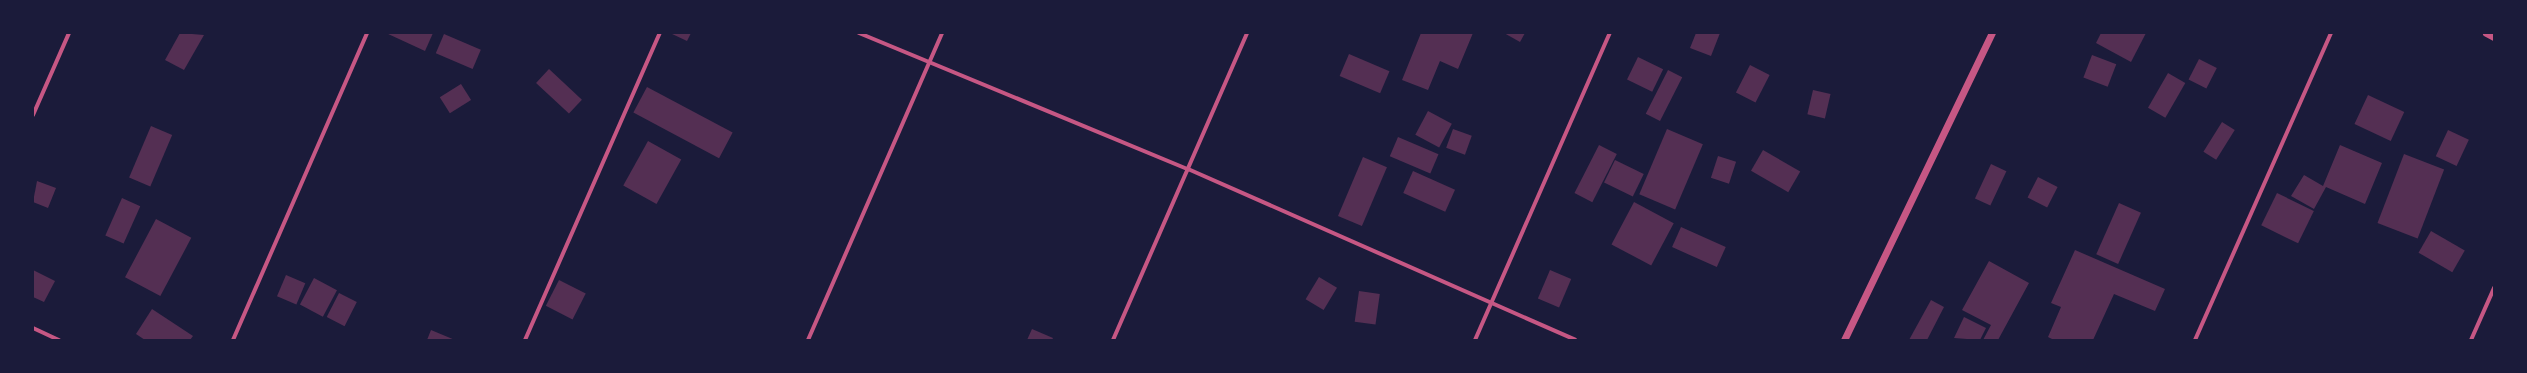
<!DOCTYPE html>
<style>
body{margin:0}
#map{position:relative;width:2527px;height:373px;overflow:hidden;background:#1b1b3a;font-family:Rubik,sans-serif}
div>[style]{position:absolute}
.building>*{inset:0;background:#542f53;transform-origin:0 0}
.minor>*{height:4px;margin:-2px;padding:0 2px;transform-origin:2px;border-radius:2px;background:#c65784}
.tertiary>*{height:7px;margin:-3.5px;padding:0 3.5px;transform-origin:3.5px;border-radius:3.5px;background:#c65784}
span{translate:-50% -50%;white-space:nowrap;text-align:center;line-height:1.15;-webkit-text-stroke:4px #1b1b3a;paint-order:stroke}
.frame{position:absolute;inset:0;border:34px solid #1b1b3a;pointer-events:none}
</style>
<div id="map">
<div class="building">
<i style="clip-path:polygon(180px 33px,204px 35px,184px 70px,165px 60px)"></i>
<i style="clip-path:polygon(386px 33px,433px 33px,425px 51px)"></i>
<i style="clip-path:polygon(670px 33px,691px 33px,687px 41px)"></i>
<i style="clip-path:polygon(1421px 33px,1473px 33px,1458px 69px,1440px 61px,1428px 90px,1402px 80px)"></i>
<i style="clip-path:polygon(1504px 33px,1525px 33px,1520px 42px)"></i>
<i style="clip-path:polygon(1696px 33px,1720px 33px,1711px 56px,1690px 48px)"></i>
<i style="clip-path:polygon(2101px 33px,2146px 33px,2131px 62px,2096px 43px)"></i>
<i style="left:444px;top:34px;width:40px;height:21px;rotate:23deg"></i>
<i style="left:1349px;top:54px;width:44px;height:24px;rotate:23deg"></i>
<i style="left:2092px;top:55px;width:26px;height:24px;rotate:21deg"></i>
<i style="left:1638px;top:57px;width:28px;height:25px;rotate:26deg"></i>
<i style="left:2199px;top:59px;width:20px;height:23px;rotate:27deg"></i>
<i style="left:1750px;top:65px;width:22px;height:31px;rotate:27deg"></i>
<i style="left:549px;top:69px;width:45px;height:19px;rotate:43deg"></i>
<i style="left:1668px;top:70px;width:16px;height:49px;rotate:27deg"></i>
<i style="left:2168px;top:73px;width:20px;height:40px;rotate:30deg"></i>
<i style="left:461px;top:84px;width:19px;height:25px;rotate:58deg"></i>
<i style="left:647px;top:87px;width:97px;height:29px;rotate:28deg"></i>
<i style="left:1813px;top:90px;width:18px;height:25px;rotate:13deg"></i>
<i style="left:2368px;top:95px;width:40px;height:32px;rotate:25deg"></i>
<i style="left:1428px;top:111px;width:27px;height:27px;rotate:28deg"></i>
<i style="left:2222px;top:122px;width:15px;height:35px;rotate:32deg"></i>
<i style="left:151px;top:126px;width:23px;height:56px;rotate:23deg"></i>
<i style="left:1453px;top:129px;width:20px;height:20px;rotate:20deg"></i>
<i style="left:1667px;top:129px;width:39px;height:71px;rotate:23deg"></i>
<i style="left:2448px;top:130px;width:23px;height:29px;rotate:25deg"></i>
<i style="left:1398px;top:137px;width:44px;height:21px;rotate:23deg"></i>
<i style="left:648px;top:141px;width:38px;height:51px;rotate:29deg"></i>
<i style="left:1599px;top:145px;width:20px;height:54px;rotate:27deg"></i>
<i style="clip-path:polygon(2340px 145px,2382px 163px,2365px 204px,2326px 187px,2314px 209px,2291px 196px,2304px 175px,2323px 186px)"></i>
<i style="left:1763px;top:150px;width:43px;height:24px;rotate:30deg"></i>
<i style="left:2404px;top:154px;width:43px;height:74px;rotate:21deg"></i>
<i style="left:1718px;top:156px;width:19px;height:23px;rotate:18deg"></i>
<i style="left:1363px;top:157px;width:26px;height:64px;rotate:23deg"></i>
<i style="left:1615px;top:160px;width:32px;height:25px;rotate:26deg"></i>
<i style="left:1991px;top:164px;width:17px;height:38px;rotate:25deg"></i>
<i style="left:1413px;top:171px;width:46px;height:24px;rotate:24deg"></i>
<i style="left:2038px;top:177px;width:22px;height:23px;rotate:27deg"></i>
<i style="clip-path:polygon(37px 181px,56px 188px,48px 208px,33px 202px)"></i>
<i style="left:2277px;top:193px;width:41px;height:36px;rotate:26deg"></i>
<i style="left:122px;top:198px;width:20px;height:41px;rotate:24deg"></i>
<i style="left:1634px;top:202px;width:45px;height:48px;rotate:28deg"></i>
<i style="left:2119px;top:203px;width:24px;height:56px;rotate:24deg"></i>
<i style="left:156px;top:219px;width:40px;height:66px;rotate:28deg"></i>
<i style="left:1681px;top:227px;width:49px;height:22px;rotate:24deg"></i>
<i style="left:2431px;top:231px;width:39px;height:25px;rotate:30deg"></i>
<i style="clip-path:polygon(2075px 250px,2165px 289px,2155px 311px,2114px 294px,2093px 340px,2054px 340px,2048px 337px,2061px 307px,2051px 303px)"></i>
<i style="clip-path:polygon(1989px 261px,2029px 283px,1998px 340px,1983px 340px,1991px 325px,1962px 310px)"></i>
<i style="clip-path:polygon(33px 270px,55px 281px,44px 302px,33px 297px)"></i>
<i style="left:1550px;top:270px;width:23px;height:31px;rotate:23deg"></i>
<i style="left:286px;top:275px;width:21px;height:23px;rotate:23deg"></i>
<i style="left:1319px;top:277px;width:21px;height:26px;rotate:31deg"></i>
<i style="left:314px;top:278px;width:26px;height:30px;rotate:28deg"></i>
<i style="left:559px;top:280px;width:30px;height:29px;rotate:27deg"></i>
<i style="left:1359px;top:291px;width:21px;height:31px;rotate:8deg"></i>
<i style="left:339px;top:293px;width:20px;height:27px;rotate:27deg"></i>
<i style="clip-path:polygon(1931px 300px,1944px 307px,1927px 340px,1909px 340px)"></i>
<i style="clip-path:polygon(152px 309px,193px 336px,190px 340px,145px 340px,136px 334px)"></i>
<i style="clip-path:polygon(1964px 317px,1986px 328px,1980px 340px,1954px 338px)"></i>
<i style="clip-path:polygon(1032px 329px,1053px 338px,1052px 340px,1027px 340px)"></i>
<i style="clip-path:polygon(431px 330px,455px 340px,427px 340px)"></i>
</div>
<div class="minor">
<i style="left:859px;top:33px;width:356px;rotate:22.5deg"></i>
<i style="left:1188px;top:169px;width:423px;rotate:23.8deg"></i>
<i style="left:33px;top:115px;width:90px;rotate:-66.3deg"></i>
<i style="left:33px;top:328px;width:29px;rotate:25deg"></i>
<i style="left:233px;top:340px;width:335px;rotate:-66.4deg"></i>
<i style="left:525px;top:340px;width:335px;rotate:-66.3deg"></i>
<i style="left:808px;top:340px;width:335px;rotate:-66.4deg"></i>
<i style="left:1113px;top:340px;width:335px;rotate:-66.4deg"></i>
<i style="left:1475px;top:340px;width:335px;rotate:-66.3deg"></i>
<i style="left:2195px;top:340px;width:336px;rotate:-66.1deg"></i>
<i style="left:2471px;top:340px;width:57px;rotate:-66.1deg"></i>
</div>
<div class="tertiary">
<i style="left:2486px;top:33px;width:9px;rotate:27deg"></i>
<i style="left:1844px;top:340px;width:341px;rotate:-64.3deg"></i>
</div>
<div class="frame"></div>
</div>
